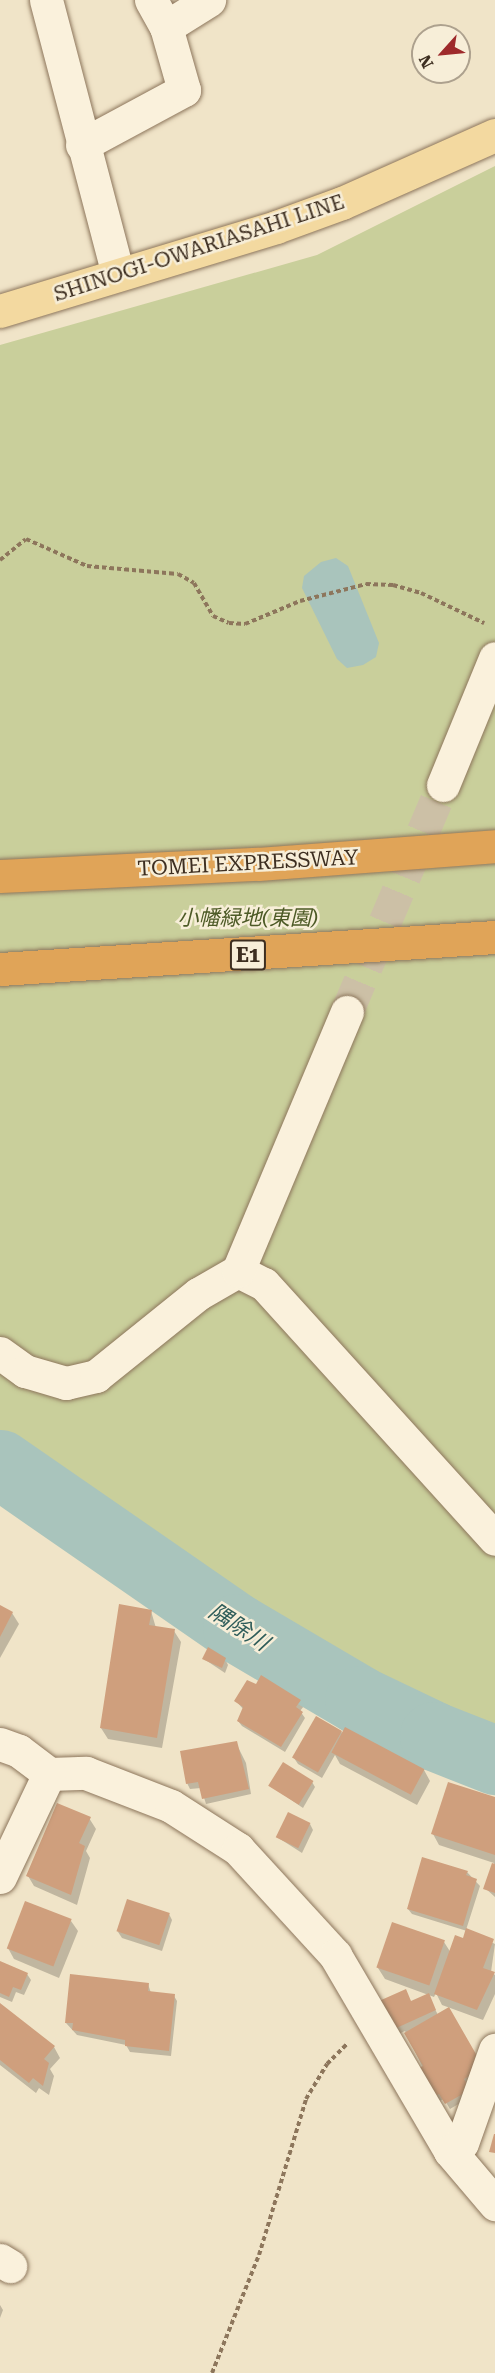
<!DOCTYPE html>
<meta charset="utf-8">
<style>
body{margin:0}
#map{position:relative;width:495px;height:2373px;overflow:hidden;background:#f0e4c8;font-family:"Roboto Serif","Noto Sans JP",serif}
div>[style]{position:absolute}
.green>*{inset:0;background:#c9cf9b}
.water>*{inset:0;background:#a9c4bc}
.shadow>*{inset:0;background:#0003}
.river>*{height:69px;margin:-34.5px;padding:0 34.5px;transform-origin:34.5px;border-radius:34.5px;background:#a9c4bc}
.building>*{inset:0;background:#cf9f7d;transform-origin:0 0}
.minor-tunnel>*{height:33px;margin-top:-16.5px;transform-origin:0;background:repeating-linear-gradient(90deg,#ccc0a6 0 33px,transparent 0 49px)}
.path>*{height:4px;margin-top:-2px;transform-origin:0;background:repeating-linear-gradient(90deg,#8d765c 0 4.5px,transparent 0 7.5px)}
.roads{filter:drop-shadow(0 0 2px #8d765c) drop-shadow(0 0 2px #8d765c)}
.minor>*{height:33px;margin:-16.5px;padding:0 16.5px;transform-origin:16.5px;border-radius:16.5px;background:#faf1dc}
.major>*{height:33px;margin:-16.5px;padding:0 16.5px;transform-origin:16.5px;border-radius:16.5px;background:#f3d9a0}
.highway>*{height:33px;margin:-16.5px;padding:0 16.5px;transform-origin:16.5px;border-radius:16.5px;background:#e0a458}
span{translate:-50% -50%;white-space:nowrap;text-align:center;line-height:1.15;-webkit-text-stroke:5px #f7eed8;paint-order:stroke}
.shield-label span{padding:2px 4px;background:#f7eed8;border:2px solid;border-radius:4px;-webkit-text-stroke-width:0}
.shield-label{font-size:20px;color:#3d2e20;font-weight:700}
.street-label{font-size:21px;color:#3d2e20}
.park-label{font-size:21px;color:#4d5a26;font-style:italic}
.water-label{font-size:22px;color:#2f5d5a;font-style:italic}
.north{position:absolute;left:411px;top:24px;width:60px;height:60px;box-sizing:border-box;background:#f7eed8;border:2px solid #ada18e;border-radius:50%;rotate:243deg;font-size:16px;font-weight:700;line-height:24px;text-align:center;color:#3d2e20}
.north::after{content:'';display:block;margin:auto;width:21px;height:27px;background:#9e2a2b;clip-path:polygon(50% 0,100% 100%,50% 72%,0 100%)}
</style>
<div id="map">
<div class="green">
<i style="clip-path:polygon(495px 166px,495px 1780px,357px 1715px,177px 1602px,0 1476px,0 345px,317px 255px)"></i>
</div>
<div class="water">
<i style="clip-path:polygon(336px 558px,348px 566px,379px 643px,376px 657px,363px 665px,347px 668px,337px 659px,302px 588px,304px 576px,321px 562px)"></i>
</div>
<div class="shadow">
<i style="clip-path:polygon(0 1607px,12px 1613px,19px 1624px,0 1658px)"></i>
<i style="clip-path:polygon(151px 1611px,156px 1628px,174px 1631px,181px 1642px,162px 1748px,108px 1739px,101px 1728px)"></i>
<i style="clip-path:polygon(204px 1659px,225px 1659px,228px 1665px,225px 1673px)"></i>
<i style="clip-path:polygon(236px 1701px,300px 1701px,304px 1706px,300px 1711px,305px 1718px,285px 1752px,242px 1726px,238px 1721px,244px 1710px)"></i>
<i style="clip-path:polygon(341px 1732px,424px 1770px,430px 1781px,417px 1805px,340px 1764px,335px 1755px,322px 1778px,298px 1764px,294px 1758px)"></i>
<i style="clip-path:polygon(236px 1743px,246px 1763px,251px 1794px,206px 1804px,201px 1788px,190px 1789px,187px 1783px)"></i>
<i style="clip-path:polygon(312px 1782px,315px 1787px,303px 1808px,271px 1786px)"></i>
<i style="clip-path:polygon(495px 1799px,495px 1897px,485px 1888px,494px 1863px,439px 1845px,433px 1834px)"></i>
<i style="clip-path:polygon(89px 1818px,96px 1829px,86px 1851px,90px 1858px,77px 1905px,34px 1886px,28px 1876px)"></i>
<i style="clip-path:polygon(310px 1824px,313px 1830px,302px 1853px,277px 1837px)"></i>
<i style="clip-path:polygon(467px 1872px,480px 1886px,466px 1930px,495px 1944px,491px 1972px,495px 1975px,495px 1994px,483px 2020px,442px 2005px,436px 1993px,434px 1997px,385px 1979px,378px 1968px,444px 1942px,451px 1953px,464px 1940px,467px 1931px,412px 1914px,408px 1909px)"></i>
<i style="clip-path:polygon(169px 1914px,172px 1920px,162px 1951px,122px 1938px,118px 1932px)"></i>
<i style="clip-path:polygon(71px 1921px,78px 1931px,59px 1978px,14px 1959px,8px 1948px)"></i>
<i style="clip-path:polygon(0 1963px,27px 1974px,31px 1980px,24px 1995px,16px 1992px,12px 2002px,0 1997px)"></i>
<i style="clip-path:polygon(148px 1984px,151px 1993px,174px 1996px,177px 2001px,171px 2056px,130px 2052px,126px 2045px,77px 2035px,66px 2023px)"></i>
<i style="clip-path:polygon(431px 2001px,438px 2015px,486px 2074px,472px 2096px,450px 2109px,444px 2099px,439px 2101px,405px 2031px,396px 2035px,393px 2029px,411px 2003px)"></i>
<i style="clip-path:polygon(0 2004px,54px 2047px,60px 2058px,50px 2069px,54px 2076px,49px 2095px,39px 2088px,36px 2093px,0 2065px)"></i>
<i style="clip-path:polygon(0 2305px,3px 2310px,0 2318px)"></i>
</div>
<div class="river">
<i style="left:0;top:1464px;width:288px;rotate:34.7deg"></i>
<i style="left:237px;top:1628px;width:142px;rotate:30.5deg"></i>
<i style="left:359px;top:1700px;width:83px;rotate:25.6deg"></i>
<i style="left:434px;top:1736px;width:66px;rotate:21.5deg"></i>
</div>
<div class="building">
<i style="clip-path:polygon(119px 1604px,152px 1610px,149px 1625px,175px 1629px,157px 1738px,100px 1728px)"></i>
<i style="clip-path:polygon(0 1605px,13px 1612px,0 1637px)"></i>
<i style="clip-path:polygon(208px 1647px,226px 1658px,222px 1668px,202px 1659px)"></i>
<i style="clip-path:polygon(261px 1675px,301px 1700px,296px 1707px,303px 1712px,281px 1747px,237px 1721px,243px 1707px,234px 1701px,247px 1680px,256px 1684px)"></i>
<i style="left:316px;top:1716px;width:30px;height:48px;rotate:30deg"></i>
<i style="left:345px;top:1727px;width:90px;height:29px;rotate:28deg"></i>
<i style="clip-path:polygon(237px 1741px,249px 1789px,202px 1799px,198px 1782px,186px 1784px,180px 1751px)"></i>
<i style="left:283px;top:1762px;width:36px;height:28px;rotate:32deg"></i>
<i style="clip-path:polygon(448px 1782px,495px 1797px,495px 1855px,431px 1834px)"></i>
<i style="clip-path:polygon(57px 1803px,91px 1817px,79px 1843px,85px 1846px,71px 1895px,26px 1876px)"></i>
<i style="left:288px;top:1812px;width:25px;height:28px;rotate:26deg"></i>
<i style="clip-path:polygon(422px 1857px,468px 1871px,466px 1875px,477px 1879px,463px 1926px,407px 1909px)"></i>
<i style="clip-path:polygon(492px 1863px,495px 1864px,495px 1893px,483px 1889px)"></i>
<i style="left:127px;top:1899px;width:45px;height:34px;rotate:18deg"></i>
<i style="left:25px;top:1901px;width:50px;height:51px;rotate:21deg"></i>
<i style="left:392px;top:1922px;width:56px;height:48px;rotate:19deg"></i>
<i style="clip-path:polygon(466px 1928px,494px 1939px,483px 1968px,495px 1972px,477px 2010px,434px 1994px,455px 1935px,463px 1938px)"></i>
<i style="clip-path:polygon(0 1961px,28px 1973px,21px 1990px,13px 1987px,9px 1997px,0 1993px)"></i>
<i style="clip-path:polygon(70px 1974px,149px 1983px,148px 1991px,175px 1994px,169px 2051px,125px 2046px,125px 2040px,72px 2030px,73px 2023px,65px 2023px)"></i>
<i style="clip-path:polygon(406px 1989px,411px 2001px,429px 1993px,436px 2010px,392px 2030px,379px 2001px)"></i>
<i style="clip-path:polygon(0 2003px,55px 2046px,44px 2059px,49px 2063px,43px 2086px,33px 2078px,29px 2083px,0 2060px)"></i>
<i style="clip-path:polygon(449px 2007px,484px 2068px,464px 2079px,470px 2090px,445px 2104px,439px 2094px,435px 2096px,418px 2068px,423px 2066px,404px 2033px)"></i>
<i style="clip-path:polygon(494px 2134px,495px 2134px,495px 2153px,489px 2152px)"></i>
</div>
<div class="minor-tunnel">
<i style="left:347px;top:1012px;width:246px;rotate:-67.1deg"></i>
</div>
<div class="path">
<i style="left:0;top:560px;width:33px;rotate:-39deg"></i>
<i style="left:26px;top:539px;width:67px;rotate:23.9deg"></i>
<i style="left:87px;top:566px;width:91px;rotate:5deg"></i>
<i style="left:178px;top:574px;width:18px;rotate:29deg"></i>
<i style="left:194px;top:583px;width:38px;rotate:60deg"></i>
<i style="left:213px;top:616px;width:17px;rotate:24deg"></i>
<i style="left:229px;top:623px;width:16px;rotate:4deg"></i>
<i style="left:245px;top:624px;width:60px;rotate:-22.7deg"></i>
<i style="left:300px;top:601px;width:68px;rotate:-14.4deg"></i>
<i style="left:366px;top:584px;width:27px;rotate:2deg"></i>
<i style="left:393px;top:585px;width:29px;rotate:16deg"></i>
<i style="left:421px;top:593px;width:70px;rotate:25.5deg"></i>
<i style="left:212px;top:2373px;width:127px;rotate:-68.3deg"></i>
<i style="left:259px;top:2255px;width:163px;rotate:-73.2deg"></i>
<i style="left:306px;top:2099px;width:41px;rotate:-59deg"></i>
<i style="left:327px;top:2064px;width:28px;rotate:-45deg"></i>
</div>
<div class="roads">
<div class="minor">
<i style="left:46px;top:0;width:283px;rotate:75.3deg"></i>
<i style="left:166px;top:27px;width:51px;rotate:-32.1deg"></i>
<i style="left:82px;top:145px;width:116px;rotate:-28.3deg"></i>
<i style="left:184px;top:90px;width:66px;rotate:-105.9deg"></i>
<i style="left:166px;top:27px;width:31px;rotate:-119deg"></i>
<i style="left:443px;top:785px;width:137px;rotate:-67.7deg"></i>
<i style="left:238px;top:1271px;width:29px;rotate:27deg"></i>
<i style="left:264px;top:1284px;width:344px;rotate:47.8deg"></i>
<i style="left:0;top:1353px;width:31px;rotate:36deg"></i>
<i style="left:25px;top:1371px;width:43px;rotate:16.3deg"></i>
<i style="left:66px;top:1383px;width:31px;rotate:-13deg"></i>
<i style="left:96px;top:1376px;width:131px;rotate:-38.8deg"></i>
<i style="left:198px;top:1294px;width:46px;rotate:-29.9deg"></i>
<i style="left:238px;top:1271px;width:281px;rotate:-67.2deg"></i>
<i style="left:0;top:1744px;width:20px;rotate:20deg"></i>
<i style="left:19px;top:1751px;width:38px;rotate:37deg"></i>
<i style="left:49px;top:1774px;width:37px;rotate:-2deg"></i>
<i style="left:86px;top:1773px;width:91px;rotate:21.2deg"></i>
<i style="left:171px;top:1806px;width:80px;rotate:32.7deg"></i>
<i style="left:238px;top:1849px;width:144px;rotate:47.5deg"></i>
<i style="left:335px;top:1955px;width:227px;rotate:59.6deg"></i>
<i style="left:450px;top:2151px;width:70px;rotate:49.7deg"></i>
<i style="left:0;top:1877px;width:114px;rotate:-64.6deg"></i>
<i style="left:450px;top:2151px;width:14px;rotate:-34deg"></i>
<i style="left:462px;top:2143px;width:99px;rotate:-70.5deg"></i>
<i style="left:0;top:2260px;width:12px;rotate:31deg"></i>
</div>
<div class="major">
<i style="left:0;top:311px;width:288px;rotate:-16.9deg"></i>
<i style="left:276px;top:227px;width:70px;rotate:-20deg"></i>
<i style="left:342px;top:203px;width:167px;rotate:-24deg"></i>
</div>
<div class="highway">
<i style="left:0;top:876px;width:258px;rotate:-2.7deg"></i>
<i style="left:258px;top:864px;width:238px;rotate:-4.3deg"></i>
<i style="left:0;top:969px;width:496px;rotate:-3.7deg"></i>
</div>
</div>
<div class="shield-label">
<span style="left:248px;top:955px">E1</span>
</div>
<div class="street-label">
<span style="left:199px;top:248px;rotate:-18deg">SHINOGI-OWARIASAHI LINE</span>
<span style="left:248px;top:863px;rotate:-3deg">TOMEI EXPRESSWAY</span>
</div>
<div class="park-label">
<span style="left:248px;top:918px">小幡緑地(東園)</span>
</div>
<div class="water-label">
<span style="left:239px;top:1627px;rotate:33deg">隅除川</span>
</div>
<div class="north">N</div>
</div>
